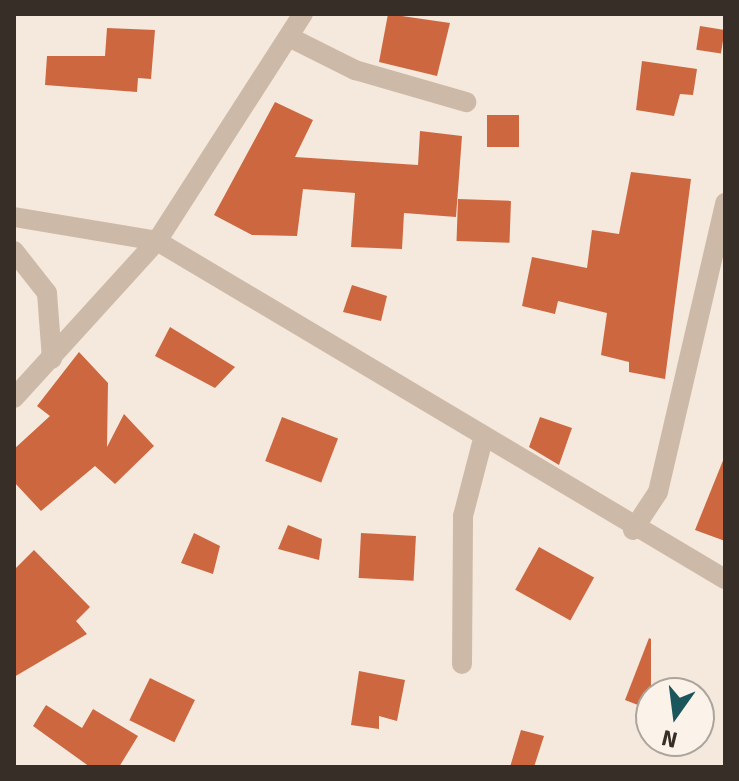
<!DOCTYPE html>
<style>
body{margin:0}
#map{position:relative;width:739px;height:781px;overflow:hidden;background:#f4e9dc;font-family:Signika,sans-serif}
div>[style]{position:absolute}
.building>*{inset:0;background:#cd6740;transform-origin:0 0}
.minor>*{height:20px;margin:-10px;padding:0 10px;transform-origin:10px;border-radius:10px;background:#cdb9a7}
span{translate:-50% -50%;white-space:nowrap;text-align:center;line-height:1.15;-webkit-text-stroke:6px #fbf3e9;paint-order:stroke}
.frame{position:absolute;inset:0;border:16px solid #382e28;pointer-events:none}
.north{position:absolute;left:635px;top:677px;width:80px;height:80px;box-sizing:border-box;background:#fbf3e9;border:2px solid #ada49c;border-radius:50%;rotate:194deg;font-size:22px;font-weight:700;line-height:32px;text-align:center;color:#382e28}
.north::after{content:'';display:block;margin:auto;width:28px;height:36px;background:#1b565d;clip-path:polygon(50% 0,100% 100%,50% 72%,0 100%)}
</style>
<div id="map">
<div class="building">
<i style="clip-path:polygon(388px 14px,450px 23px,437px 76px,379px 62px)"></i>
<i style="left:700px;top:26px;width:25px;height:24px;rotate:9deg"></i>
<i style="clip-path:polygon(107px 28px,155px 30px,151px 79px,138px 78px,137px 92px,45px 85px,47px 56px,105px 56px)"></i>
<i style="clip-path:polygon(642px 61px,697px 69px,693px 95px,680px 94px,674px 116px,636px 110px)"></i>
<i style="clip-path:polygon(275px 102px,313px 120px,295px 157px,418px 165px,420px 131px,462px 136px,456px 217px,404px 213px,402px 249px,351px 247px,355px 193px,303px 189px,297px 236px,252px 235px,214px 215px)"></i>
<i style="left:487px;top:115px;width:32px;height:32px"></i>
<i style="clip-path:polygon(631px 172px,691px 179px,665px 379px,629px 372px,629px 362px,601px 355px,607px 313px,558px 301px,555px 314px,522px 306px,532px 257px,587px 268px,592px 230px,619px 234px)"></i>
<i style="left:458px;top:199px;width:53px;height:42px;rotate:2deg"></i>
<i style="clip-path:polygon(352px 285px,387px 296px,381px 321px,343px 312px)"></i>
<i style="clip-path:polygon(170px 327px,235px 367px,215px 388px,155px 356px)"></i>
<i style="clip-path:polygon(79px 352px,108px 383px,107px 447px,124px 414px,154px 446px,115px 484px,95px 466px,41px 511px,14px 482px,14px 449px,50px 416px,37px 406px)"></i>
<i style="left:282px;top:417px;width:60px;height:47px;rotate:21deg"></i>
<i style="clip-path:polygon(540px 417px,572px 428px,559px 465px,529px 447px)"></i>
<i style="clip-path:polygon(724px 458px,725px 458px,725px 541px,695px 530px)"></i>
<i style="clip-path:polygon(288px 525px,322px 539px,319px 560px,278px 549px)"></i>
<i style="clip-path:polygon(194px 533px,220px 546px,213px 574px,181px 563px)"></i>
<i style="left:361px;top:533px;width:55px;height:45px;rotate:3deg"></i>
<i style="left:539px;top:547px;width:63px;height:49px;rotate:29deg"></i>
<i style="clip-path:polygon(34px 550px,90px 607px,76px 621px,87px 634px,14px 677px,14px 570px)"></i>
<i style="clip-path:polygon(649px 638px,651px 639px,651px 710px,625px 700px)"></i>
<i style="clip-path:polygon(359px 671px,405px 680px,397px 721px,379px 716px,379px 729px,351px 725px)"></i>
<i style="left:150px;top:678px;width:50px;height:47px;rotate:26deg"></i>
<i style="clip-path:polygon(46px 705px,82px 728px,93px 709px,138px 736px,119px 767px,90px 767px,33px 726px)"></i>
<i style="clip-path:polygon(521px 730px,544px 736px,534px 767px,510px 767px)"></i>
</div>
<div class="minor">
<i style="left:291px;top:38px;width:72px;rotate:26.6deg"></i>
<i style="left:355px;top:70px;width:116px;rotate:16.1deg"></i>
<i style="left:14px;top:217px;width:145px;rotate:9.5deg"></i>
<i style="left:157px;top:241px;width:661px;rotate:30.76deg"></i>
<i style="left:14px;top:251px;width:53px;rotate:51.8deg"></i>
<i style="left:47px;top:293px;width:66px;rotate:85.7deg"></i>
<i style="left:14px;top:398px;width:212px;rotate:-47.7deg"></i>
<i style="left:157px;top:241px;width:270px;rotate:-57.3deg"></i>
<i style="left:633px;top:530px;width:45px;rotate:-56.7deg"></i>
<i style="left:658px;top:492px;width:297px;rotate:-76.9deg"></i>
<i style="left:462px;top:664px;width:148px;rotate:-89.6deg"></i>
<i style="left:463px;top:516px;width:80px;rotate:-75.4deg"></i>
</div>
<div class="frame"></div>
<div class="north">N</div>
</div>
